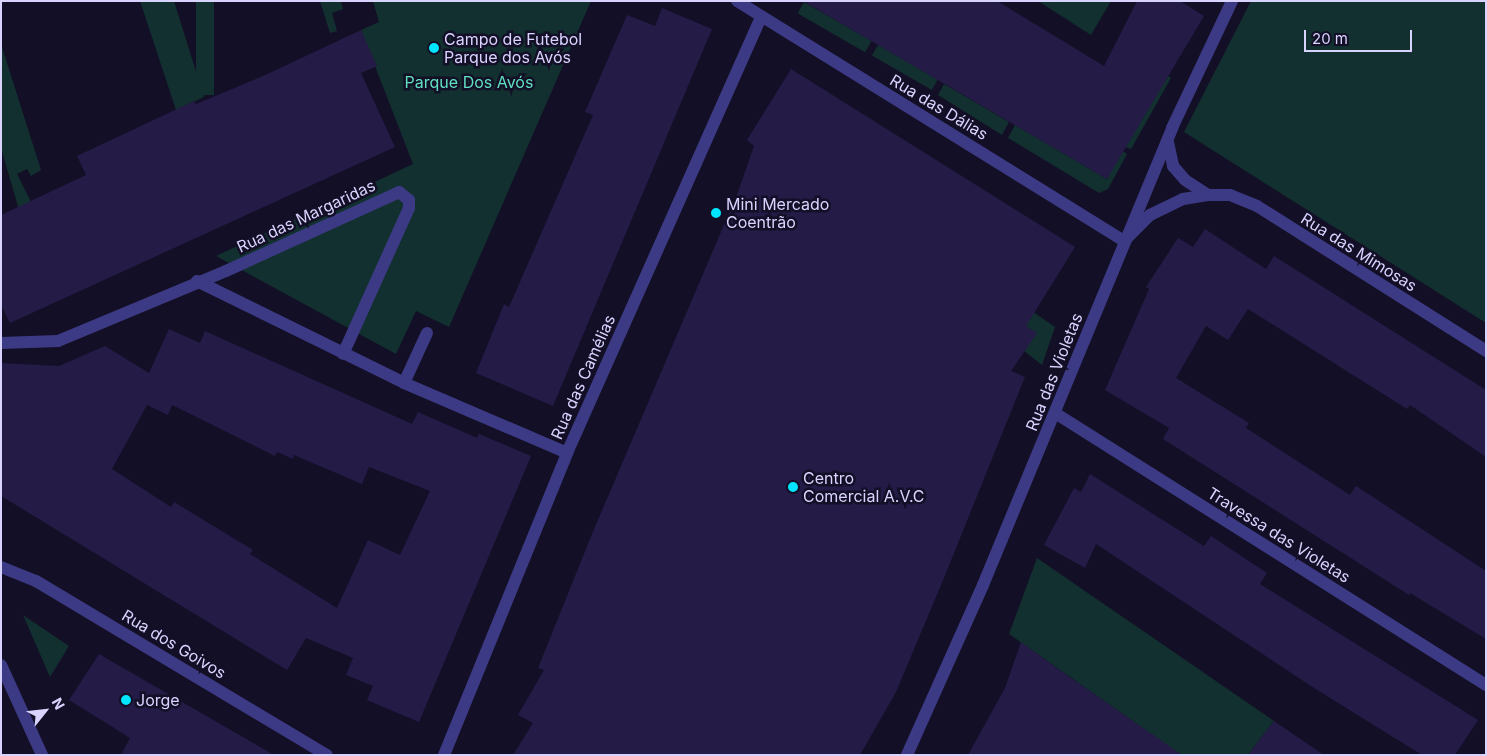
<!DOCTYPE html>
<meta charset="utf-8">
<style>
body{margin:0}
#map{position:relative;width:1487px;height:756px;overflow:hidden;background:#130f26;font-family:Inter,sans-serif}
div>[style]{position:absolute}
.green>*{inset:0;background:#12302f;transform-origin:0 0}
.building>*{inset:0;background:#241b47}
.service>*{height:12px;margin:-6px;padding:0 6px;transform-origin:6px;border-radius:6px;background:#3d3a85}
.minor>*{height:12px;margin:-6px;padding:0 6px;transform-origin:6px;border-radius:6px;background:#3d3a85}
.dots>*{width:14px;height:14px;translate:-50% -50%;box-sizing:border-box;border:2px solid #130f26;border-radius:50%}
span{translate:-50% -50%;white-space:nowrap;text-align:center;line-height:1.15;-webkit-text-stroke:5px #130f26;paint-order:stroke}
.poi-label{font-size:16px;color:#d9d4ff}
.left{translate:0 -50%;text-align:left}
.park-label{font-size:16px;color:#5fe0c0}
.street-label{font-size:16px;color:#d9d4ff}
.frame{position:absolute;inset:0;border:2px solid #d9d4ff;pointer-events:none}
.north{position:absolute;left:20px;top:686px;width:50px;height:50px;-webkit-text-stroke:4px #130f26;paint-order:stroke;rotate:61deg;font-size:14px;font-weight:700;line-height:20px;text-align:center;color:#d9d4ff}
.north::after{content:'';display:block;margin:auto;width:18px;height:22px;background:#d9d4ff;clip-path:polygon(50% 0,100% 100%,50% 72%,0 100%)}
.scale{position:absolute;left:1304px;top:30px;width:108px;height:22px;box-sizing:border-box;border:2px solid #d9d4ff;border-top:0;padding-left:6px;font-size:15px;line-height:18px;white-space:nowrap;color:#d9d4ff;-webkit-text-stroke:4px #130f26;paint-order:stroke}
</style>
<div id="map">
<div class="green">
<i style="clip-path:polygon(140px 1px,174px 1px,204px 97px,176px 110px)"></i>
<i style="left:196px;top:1px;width:18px;height:94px"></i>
<i style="clip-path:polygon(320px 1px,341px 1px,343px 9px,332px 13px,337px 31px,330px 33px)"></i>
<i style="clip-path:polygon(373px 1px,591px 1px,449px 327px,416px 311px,396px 354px,216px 256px,413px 164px,361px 30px,379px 22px)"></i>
<i style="clip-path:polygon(1038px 1px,1111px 1px,1091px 35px)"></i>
<i style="clip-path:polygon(1251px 1px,1486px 1px,1486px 323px,1184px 132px)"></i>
<i style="left:804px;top:2px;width:78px;height:13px;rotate:30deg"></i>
<i style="clip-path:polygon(1px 44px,41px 170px,31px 176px,27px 169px,17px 174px,33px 206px,19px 210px,1px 148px)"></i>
<i style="left:878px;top:45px;width:69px;height:12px;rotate:30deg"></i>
<i style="clip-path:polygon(1167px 75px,1171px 78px,1131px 149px,1125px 147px)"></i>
<i style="clip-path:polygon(944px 84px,1009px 122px,1002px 135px,938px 95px)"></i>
<i style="clip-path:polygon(1015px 125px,1107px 179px,1123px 151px,1127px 154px,1108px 189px,1099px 193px,1008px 138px)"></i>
<i style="clip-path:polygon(1020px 303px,1055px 327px,1042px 365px,1024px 351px,1011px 317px)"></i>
<i style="clip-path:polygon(1037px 558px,1274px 721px,1248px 755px,1181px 755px,1009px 634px)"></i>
<i style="clip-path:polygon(23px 615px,69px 646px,50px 677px)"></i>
</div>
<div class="building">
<i style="clip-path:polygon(803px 1px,997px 1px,1104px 66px,1137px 1px,1180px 1px,1204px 16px,1107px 179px)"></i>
<i style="clip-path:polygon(662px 8px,712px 29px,553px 406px,476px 373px,504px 304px,509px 307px,593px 115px,585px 112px,627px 15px,655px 26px)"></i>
<i style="clip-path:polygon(361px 30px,377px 66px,361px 73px,395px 147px,10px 323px,1px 305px,1px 215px,86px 175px,77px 156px,194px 101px,196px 104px,263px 76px)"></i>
<i style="clip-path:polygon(791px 69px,1075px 247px,1026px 326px,1037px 333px,1011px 371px,1025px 377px,946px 573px,896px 692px,860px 755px,513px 755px,533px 723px,518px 715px,544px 670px,538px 668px,592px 534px,738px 192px,754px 146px,747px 140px)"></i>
<i style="clip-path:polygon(1205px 229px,1266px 269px,1274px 256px,1486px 390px,1486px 457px,1410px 405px,1407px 409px,1248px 309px,1228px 340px,1206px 326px,1176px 378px,1249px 423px,1246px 428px,1350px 495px,1356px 486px,1486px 571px,1486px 639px,1410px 593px,1409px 595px,1163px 439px,1169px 428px,1105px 390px,1149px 289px,1146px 287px,1178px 238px,1193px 247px)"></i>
<i style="clip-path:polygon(evenodd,169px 329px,200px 343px,205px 331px,412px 424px,418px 412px,477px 438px,479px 434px,531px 456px,419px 722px,367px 700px,373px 686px,346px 675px,353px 658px,306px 638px,287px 670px,1px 496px,1px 363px,59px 366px,105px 346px,149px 373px,169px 329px,147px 405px,168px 415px,172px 405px,275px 456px,277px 452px,293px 459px,294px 455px,362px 484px,369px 467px,430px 491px,400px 555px,368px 540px,337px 608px,250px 554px,253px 550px,174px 502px,171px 507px,112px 469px,147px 405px)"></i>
<i style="clip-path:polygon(1090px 474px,1204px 546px,1211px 536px,1267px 573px,1260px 584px,1478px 720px,1455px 755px,1422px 755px,1314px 688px,1096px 544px,1085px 568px,1044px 545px,1074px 488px,1081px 492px)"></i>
<i style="clip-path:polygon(1021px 642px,1061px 671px,1182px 755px,968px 755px,1005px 688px)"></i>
<i style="clip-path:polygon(99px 654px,274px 755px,121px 755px,130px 738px,69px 700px)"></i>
<i style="clip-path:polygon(1274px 721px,1324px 755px,1248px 755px)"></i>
</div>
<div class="service">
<i style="left:404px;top:383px;width:55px;rotate:-65.3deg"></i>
</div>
<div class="minor">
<i style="left:737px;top:1px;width:455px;rotate:31.8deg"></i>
<i style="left:1124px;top:241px;width:37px;rotate:-45deg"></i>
<i style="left:1150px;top:215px;width:37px;rotate:-26deg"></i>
<i style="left:1183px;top:199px;width:25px;rotate:-9deg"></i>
<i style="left:1168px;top:142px;width:25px;rotate:78deg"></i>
<i style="left:1173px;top:166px;width:18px;rotate:49deg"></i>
<i style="left:1185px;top:180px;width:27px;rotate:33deg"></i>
<i style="left:1208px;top:195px;width:22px"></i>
<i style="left:1230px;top:195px;width:29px;rotate:22deg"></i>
<i style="left:1257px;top:206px;width:271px;rotate:32.3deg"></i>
<i style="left:197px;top:281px;width:231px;rotate:26.2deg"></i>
<i style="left:404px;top:383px;width:177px;rotate:23.2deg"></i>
<i style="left:1px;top:343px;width:57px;rotate:-2deg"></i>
<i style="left:58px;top:341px;width:182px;rotate:-22.6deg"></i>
<i style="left:226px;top:271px;width:190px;rotate:-24.5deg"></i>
<i style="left:399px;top:192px;width:13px;rotate:39deg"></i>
<i style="left:409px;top:200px;width:8px;rotate:90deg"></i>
<i style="left:409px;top:208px;width:160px;rotate:114.3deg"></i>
<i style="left:1055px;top:413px;width:510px;rotate:32.26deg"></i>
<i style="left:1px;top:567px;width:38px;rotate:22deg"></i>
<i style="left:36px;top:581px;width:339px;rotate:30.9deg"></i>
<i style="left:1px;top:665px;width:99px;rotate:65.5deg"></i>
<i style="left:444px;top:755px;width:326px;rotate:-67.8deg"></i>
<i style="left:567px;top:453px;width:477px;rotate:-66deg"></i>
<i style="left:907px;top:755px;width:186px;rotate:-65.9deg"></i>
<i style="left:983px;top:585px;width:495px;rotate:-67.5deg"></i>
<i style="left:1172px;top:128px;width:140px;rotate:-64.7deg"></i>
</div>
<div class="dots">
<i style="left:434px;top:48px;background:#00e5ff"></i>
<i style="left:716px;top:213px;background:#00e5ff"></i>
<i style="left:793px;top:487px;background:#00e5ff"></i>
<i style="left:126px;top:700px;background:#00e5ff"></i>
</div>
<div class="poi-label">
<span class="left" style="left:444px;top:48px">Campo de Futebol<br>Parque dos Avós</span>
<span class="left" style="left:726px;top:213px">Mini Mercado<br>Coentrão</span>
<span class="left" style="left:803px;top:487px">Centro<br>Comercial A.V.C</span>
<span class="left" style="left:136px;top:700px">Jorge</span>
</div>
<div class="park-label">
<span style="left:469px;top:82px">Parque Dos Avós</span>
</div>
<div class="street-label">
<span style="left:939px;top:107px;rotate:31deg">Rua das Dálias</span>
<span style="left:306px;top:216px;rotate:-25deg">Rua das Margaridas</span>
<span style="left:1359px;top:252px;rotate:32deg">Rua das Mimosas</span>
<span style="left:1054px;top:372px;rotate:-68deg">Rua das Violetas</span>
<span style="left:583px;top:377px;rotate:-66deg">Rua das Camélias</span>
<span style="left:1279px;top:535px;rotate:32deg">Travessa das Violetas</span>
<span style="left:174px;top:644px;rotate:31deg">Rua dos Goivos</span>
</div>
<div class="frame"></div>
<div class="north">N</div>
<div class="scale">20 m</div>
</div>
